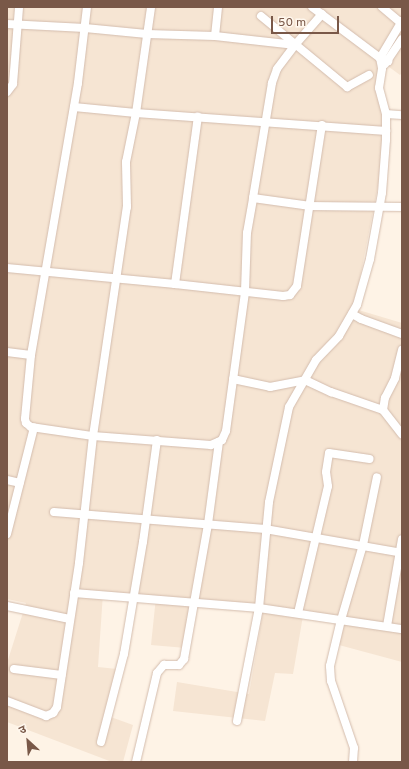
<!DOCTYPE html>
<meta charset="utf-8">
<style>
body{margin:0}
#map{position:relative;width:409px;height:769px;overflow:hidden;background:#fef3e6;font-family:Overpass,"Noto Sans Devanagari",sans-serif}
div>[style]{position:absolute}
.residential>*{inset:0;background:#f6e5d3}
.roads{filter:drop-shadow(0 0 1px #d3bcad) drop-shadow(0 0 1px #d3bcad)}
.street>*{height:8px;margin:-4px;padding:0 4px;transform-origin:4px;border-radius:4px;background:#fff}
span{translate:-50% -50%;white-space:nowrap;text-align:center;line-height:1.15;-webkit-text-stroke:3px #fff7ed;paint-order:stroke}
.frame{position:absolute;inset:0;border:8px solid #795848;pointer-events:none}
.north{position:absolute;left:8px;top:721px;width:40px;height:40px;-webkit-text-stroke:3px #fff7ed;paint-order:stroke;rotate:334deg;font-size:11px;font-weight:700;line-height:16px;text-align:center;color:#795848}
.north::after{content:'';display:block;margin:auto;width:14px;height:18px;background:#795848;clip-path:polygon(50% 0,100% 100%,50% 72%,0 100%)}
.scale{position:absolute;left:271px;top:16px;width:68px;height:18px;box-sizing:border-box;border:2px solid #795848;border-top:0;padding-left:5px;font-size:12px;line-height:14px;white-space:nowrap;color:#795848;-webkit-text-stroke:3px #fff7ed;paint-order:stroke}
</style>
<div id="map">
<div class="residential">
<i style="clip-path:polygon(7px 7px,402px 7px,402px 73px,400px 75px,385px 64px,376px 77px,386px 133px,386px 145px,360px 278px,352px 308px,402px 323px,402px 662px,339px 645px,346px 619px,304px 610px,293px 674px,275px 673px,265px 721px,173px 711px,177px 682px,249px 694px,264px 606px,194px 598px,186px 648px,151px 645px,156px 597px,103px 593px,98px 667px,117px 669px,108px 716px,133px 725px,123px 762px,112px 762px,7px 722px,7px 663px,26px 603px,7px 599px)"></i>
</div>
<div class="roads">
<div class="street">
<i style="left:87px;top:7px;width:77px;rotate:96.8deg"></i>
<i style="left:78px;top:83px;width:276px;rotate:99.8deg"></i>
<i style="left:31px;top:355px;width:64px;rotate:95.4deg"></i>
<i style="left:25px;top:419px;width:4px;rotate:76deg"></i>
<i style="left:26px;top:423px;width:6px;rotate:39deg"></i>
<i style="left:31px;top:427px;width:63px;rotate:8.3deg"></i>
<i style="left:93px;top:436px;width:118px;rotate:4.4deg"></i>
<i style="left:211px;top:445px;width:12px;rotate:-24deg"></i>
<i style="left:222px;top:440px;width:10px;rotate:-66deg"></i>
<i style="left:226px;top:431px;width:140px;rotate:-82.2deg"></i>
<i style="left:245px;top:292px;width:59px;rotate:-88.1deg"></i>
<i style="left:247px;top:233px;width:36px;rotate:-80deg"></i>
<i style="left:312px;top:7px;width:85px;rotate:36.9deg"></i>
<i style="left:380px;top:58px;width:9px;rotate:21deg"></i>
<i style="left:382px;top:7px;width:25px;rotate:40deg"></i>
<i style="left:322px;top:14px;width:41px;rotate:131.1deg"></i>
<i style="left:295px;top:45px;width:30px;rotate:127deg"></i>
<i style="left:277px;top:69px;width:15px;rotate:110deg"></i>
<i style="left:272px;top:83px;width:117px;rotate:99.4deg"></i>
<i style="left:253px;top:198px;width:58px;rotate:8deg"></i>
<i style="left:310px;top:206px;width:92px;rotate:0.6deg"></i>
<i style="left:261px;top:16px;width:112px;rotate:39.5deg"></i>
<i style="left:347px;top:87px;width:25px;rotate:-29deg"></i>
<i style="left:7px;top:24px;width:78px;rotate:2.9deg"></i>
<i style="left:85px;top:28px;width:62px;rotate:5.5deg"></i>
<i style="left:147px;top:34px;width:68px;rotate:1.7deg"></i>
<i style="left:215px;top:36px;width:81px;rotate:6.4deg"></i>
<i style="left:215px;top:36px;width:29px;rotate:-84deg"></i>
<i style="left:385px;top:64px;width:30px;rotate:-56deg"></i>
<i style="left:7px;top:92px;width:10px;rotate:-53deg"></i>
<i style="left:13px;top:84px;width:77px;rotate:-85.5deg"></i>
<i style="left:74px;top:107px;width:62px;rotate:5.5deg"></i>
<i style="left:136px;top:113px;width:251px;rotate:4.1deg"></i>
<i style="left:386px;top:114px;width:16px;rotate:4deg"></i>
<i style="left:7px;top:268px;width:169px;rotate:5.4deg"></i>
<i style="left:175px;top:284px;width:109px;rotate:6.3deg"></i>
<i style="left:283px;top:296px;width:7px;rotate:-8deg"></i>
<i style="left:290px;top:295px;width:11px;rotate:-52deg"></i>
<i style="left:297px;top:286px;width:163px;rotate:-81.2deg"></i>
<i style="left:175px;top:284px;width:169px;rotate:-82.2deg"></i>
<i style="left:352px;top:314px;width:10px;rotate:29deg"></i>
<i style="left:361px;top:319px;width:44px;rotate:20.1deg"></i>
<i style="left:7px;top:352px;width:24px;rotate:7deg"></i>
<i style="left:233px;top:379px;width:38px;rotate:12deg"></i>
<i style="left:270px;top:387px;width:36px;rotate:-11deg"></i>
<i style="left:305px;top:380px;width:29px;rotate:25deg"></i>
<i style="left:331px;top:392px;width:55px;rotate:19.1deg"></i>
<i style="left:383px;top:410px;width:31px;rotate:52deg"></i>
<i style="left:383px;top:410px;width:12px;rotate:-81deg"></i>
<i style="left:385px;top:398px;width:22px;rotate:-63deg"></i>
<i style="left:395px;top:378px;width:29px;rotate:-76deg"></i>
<i style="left:7px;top:480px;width:13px;rotate:13deg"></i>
<i style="left:54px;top:512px;width:212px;rotate:4.6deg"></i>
<i style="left:265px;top:529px;width:139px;rotate:9.9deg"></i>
<i style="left:7px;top:534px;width:110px;rotate:-75.8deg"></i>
<i style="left:74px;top:593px;width:186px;rotate:4.6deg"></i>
<i style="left:259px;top:608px;width:145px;rotate:8.4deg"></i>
<i style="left:7px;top:606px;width:64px;rotate:11.7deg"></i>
<i style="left:298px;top:613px;width:130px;rotate:-76.7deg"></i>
<i style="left:328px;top:486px;width:14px;rotate:-98deg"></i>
<i style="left:326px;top:472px;width:19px;rotate:-81deg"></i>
<i style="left:329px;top:453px;width:41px;rotate:8.3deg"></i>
<i style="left:387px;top:626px;width:88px;rotate:-80.2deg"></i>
<i style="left:14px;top:669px;width:48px;rotate:7.1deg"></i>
<i style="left:7px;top:701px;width:42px;rotate:21deg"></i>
<i style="left:46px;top:716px;width:8px;rotate:-23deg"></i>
<i style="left:53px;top:713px;width:7px;rotate:-56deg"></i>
<i style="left:57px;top:707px;width:146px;rotate:-81.3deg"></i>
<i style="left:79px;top:563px;width:128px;rotate:-83.7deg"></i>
<i style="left:93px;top:436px;width:232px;rotate:-81.6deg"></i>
<i style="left:127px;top:207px;width:45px;rotate:-91.3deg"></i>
<i style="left:126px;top:162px;width:50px;rotate:-78.5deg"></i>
<i style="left:136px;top:113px;width:107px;rotate:-81.9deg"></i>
<i style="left:237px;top:721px;width:115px;rotate:-79deg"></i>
<i style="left:259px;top:608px;width:106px;rotate:-84.6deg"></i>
<i style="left:269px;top:502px;width:97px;rotate:-78.1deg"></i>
<i style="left:289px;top:407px;width:54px;rotate:-60.1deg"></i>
<i style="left:316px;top:360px;width:33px;rotate:-46deg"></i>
<i style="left:339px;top:336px;width:36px;rotate:-60deg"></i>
<i style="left:357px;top:305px;width:48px;rotate:-74.2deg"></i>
<i style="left:370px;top:259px;width:67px;rotate:-79.7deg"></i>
<i style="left:382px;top:193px;width:53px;rotate:-85.7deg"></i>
<i style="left:386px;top:140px;width:26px;rotate:-90deg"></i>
<i style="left:386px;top:114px;width:27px;rotate:-105deg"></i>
<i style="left:379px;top:88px;width:20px;rotate:-81deg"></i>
<i style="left:382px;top:68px;width:10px;rotate:-101deg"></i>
<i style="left:380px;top:58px;width:43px;rotate:-59.3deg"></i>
<i style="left:101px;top:742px;width:91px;rotate:-75.4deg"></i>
<i style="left:124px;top:654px;width:114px;rotate:-80.4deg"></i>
<i style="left:143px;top:542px;width:103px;rotate:-82.2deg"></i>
<i style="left:136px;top:762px;width:91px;rotate:-76.7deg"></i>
<i style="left:157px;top:673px;width:11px;rotate:-49deg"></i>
<i style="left:164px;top:665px;width:15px"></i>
<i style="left:179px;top:665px;width:8px;rotate:-50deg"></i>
<i style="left:184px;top:659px;width:137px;rotate:-79.9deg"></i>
<i style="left:208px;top:524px;width:83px;rotate:-82.4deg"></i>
<i style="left:353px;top:762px;width:14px;rotate:-86deg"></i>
<i style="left:354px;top:748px;width:71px;rotate:-108.9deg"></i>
<i style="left:331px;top:681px;width:15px;rotate:-94deg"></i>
<i style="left:330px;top:666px;width:47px;rotate:-76.6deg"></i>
<i style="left:341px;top:620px;width:78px;rotate:-73.7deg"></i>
<i style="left:363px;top:545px;width:69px;rotate:-78.4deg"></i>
</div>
</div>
<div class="frame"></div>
<div class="north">उ</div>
<div class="scale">50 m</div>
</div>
